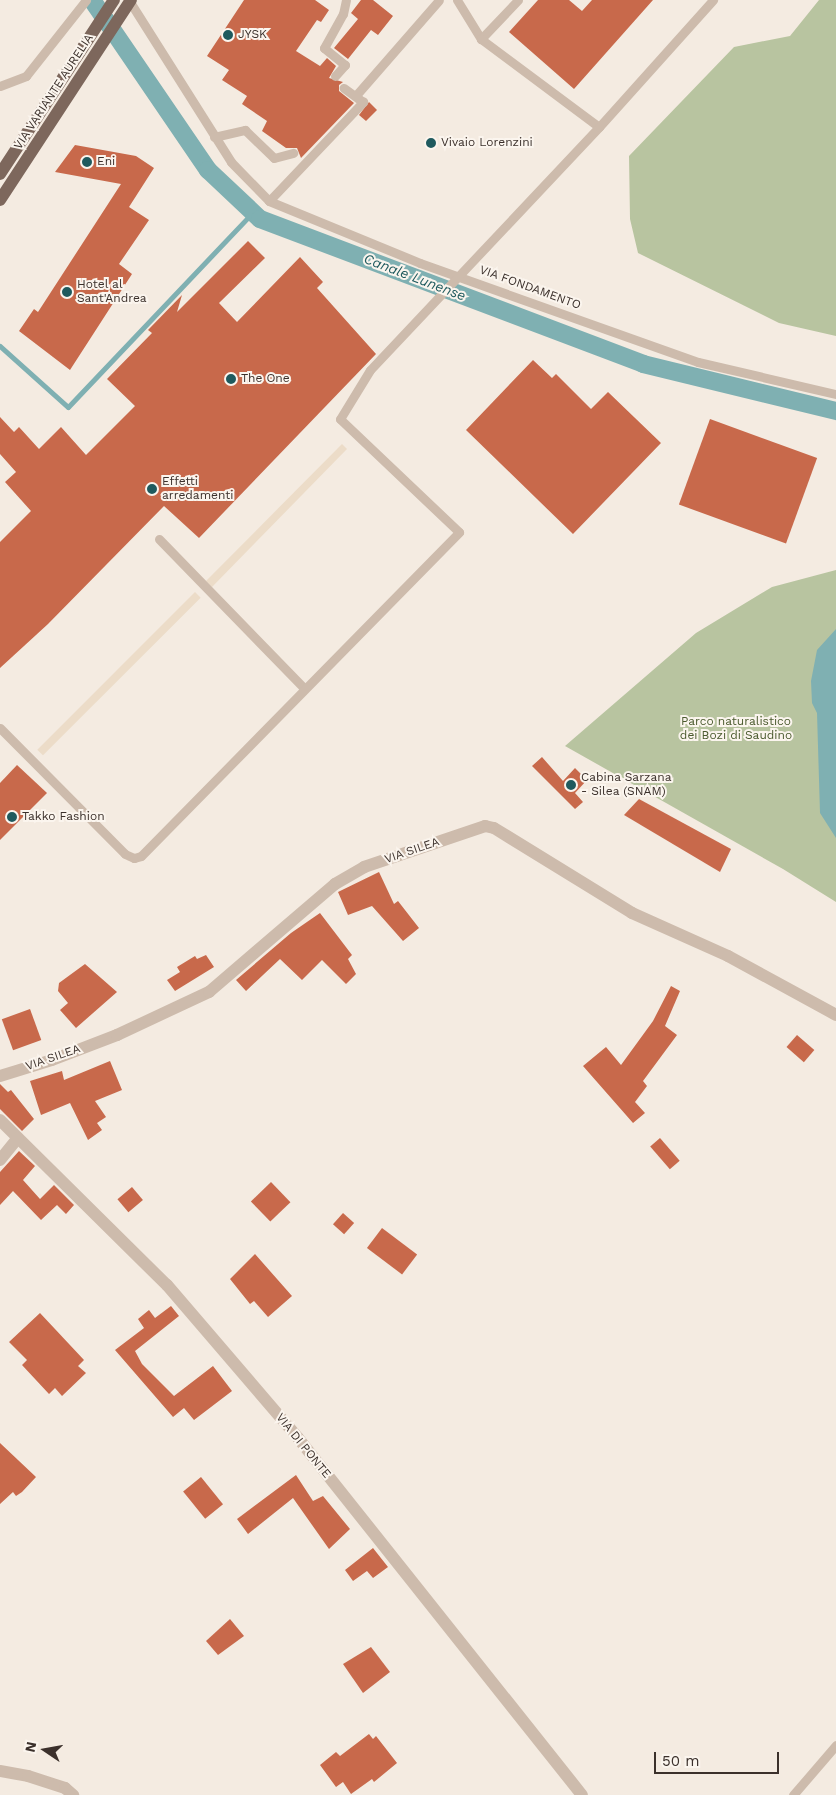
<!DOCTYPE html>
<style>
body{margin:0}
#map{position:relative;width:836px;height:1795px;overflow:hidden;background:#f4ebe1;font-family:"Work Sans",sans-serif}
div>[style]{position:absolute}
.green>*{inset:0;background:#b8c4a0}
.plaza>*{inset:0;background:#ecdcc8;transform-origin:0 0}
.water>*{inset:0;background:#7fb0b2}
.stream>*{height:5px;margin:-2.5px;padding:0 2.5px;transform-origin:2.5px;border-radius:2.5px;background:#7fb0b2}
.canal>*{height:18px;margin:-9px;padding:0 9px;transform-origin:9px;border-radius:9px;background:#7fb0b2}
.building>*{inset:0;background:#c8694b;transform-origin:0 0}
.service>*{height:9px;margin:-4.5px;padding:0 4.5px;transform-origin:4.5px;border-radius:4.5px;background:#cdbbac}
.minor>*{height:12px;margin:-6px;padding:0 6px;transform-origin:6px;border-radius:6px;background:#cdbbac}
.primary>*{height:12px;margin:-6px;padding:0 6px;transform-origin:6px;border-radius:6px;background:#7d675c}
.dots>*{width:14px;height:14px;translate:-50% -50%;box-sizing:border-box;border:2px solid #fbf5ee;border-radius:50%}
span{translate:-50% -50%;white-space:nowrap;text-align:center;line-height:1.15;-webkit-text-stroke:4px #fbf5ee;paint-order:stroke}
.poi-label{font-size:12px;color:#3b302b}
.left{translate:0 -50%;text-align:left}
.street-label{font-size:12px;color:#3b302b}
.park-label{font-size:12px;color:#4a5a2e}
.water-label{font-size:14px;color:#1f5a5e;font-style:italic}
.north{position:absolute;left:20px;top:1725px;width:50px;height:50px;-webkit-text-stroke:4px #fbf5ee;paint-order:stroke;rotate:282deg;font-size:14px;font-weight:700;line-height:20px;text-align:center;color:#3b302b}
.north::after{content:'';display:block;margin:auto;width:18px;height:22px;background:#3b302b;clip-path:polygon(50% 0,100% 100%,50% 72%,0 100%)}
.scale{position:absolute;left:654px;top:1752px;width:125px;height:22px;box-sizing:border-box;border:2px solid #3b302b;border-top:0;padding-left:6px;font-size:15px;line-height:18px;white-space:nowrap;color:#3b302b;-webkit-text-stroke:4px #fbf5ee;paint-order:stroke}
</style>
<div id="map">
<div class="green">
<i style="clip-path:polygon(819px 0,836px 0,836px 336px,779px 323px,638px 253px,630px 219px,629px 156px,734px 47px,790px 36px)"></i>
<i style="clip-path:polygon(836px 570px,836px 902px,783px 869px,565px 746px,696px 633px,772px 587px)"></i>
</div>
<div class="plaza">
<i style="clip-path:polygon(342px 444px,347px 449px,212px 587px,206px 581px)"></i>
<i style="left:195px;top:592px;width:8px;height:223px;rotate:45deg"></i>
</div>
<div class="water">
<i style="clip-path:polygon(836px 629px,836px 838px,820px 813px,817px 713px,812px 703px,811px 681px,817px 650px)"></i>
</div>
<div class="stream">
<i style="left:0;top:346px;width:91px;rotate:41.9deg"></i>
<i style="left:68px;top:407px;width:269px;rotate:-46.5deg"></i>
</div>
<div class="canal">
<i style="left:92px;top:0;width:206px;rotate:55.7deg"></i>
<i style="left:208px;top:170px;width:71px;rotate:43.3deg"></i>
<i style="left:260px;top:219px;width:410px;rotate:20.7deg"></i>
<i style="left:643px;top:364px;width:199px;rotate:13.7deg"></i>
</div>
<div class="building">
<i style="clip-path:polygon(244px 0,315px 0,329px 10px,321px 22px,317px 20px,296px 51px,320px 66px,327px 58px,336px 66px,329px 78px,343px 82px,339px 85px,339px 91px,354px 103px,301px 158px,297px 148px,286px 148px,262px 131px,267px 121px,242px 104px,247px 96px,222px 80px,229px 70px,207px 56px)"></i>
<i style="clip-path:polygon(361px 0,373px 0,393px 16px,378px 35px,371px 30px,348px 59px,334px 48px,358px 19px,351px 13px)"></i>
<i style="clip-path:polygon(538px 0,569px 0,582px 11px,592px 0,653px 0,574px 89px,509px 32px)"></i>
<i style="clip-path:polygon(369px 102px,377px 110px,366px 121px,359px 115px)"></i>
<i style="clip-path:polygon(75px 145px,136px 156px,154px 168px,129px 207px,149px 220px,119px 264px,132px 274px,70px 370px,19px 331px,34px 309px,38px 312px,121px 184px,55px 172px)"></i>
<i style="clip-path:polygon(248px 241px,265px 258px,219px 303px,237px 322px,300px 257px,323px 282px,317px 288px,376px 354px,199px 538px,164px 506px,48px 624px,0 668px,0 542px,31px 511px,5px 482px,16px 472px,0 454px,0 417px,14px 432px,19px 427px,39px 449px,61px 427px,86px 455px,135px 406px,107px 379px,152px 333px,148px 330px,182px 295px,177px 312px)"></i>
<i style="clip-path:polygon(533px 360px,552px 378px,556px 374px,591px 409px,608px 392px,661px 443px,573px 534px,466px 430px)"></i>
<i style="left:710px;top:419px;width:114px;height:91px;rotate:20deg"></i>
<i style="clip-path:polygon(542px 757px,563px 781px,575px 768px,587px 780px,575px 793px,583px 802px,575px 809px,532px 766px)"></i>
<i style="clip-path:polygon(17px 765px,47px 793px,0 840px,0 783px)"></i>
<i style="clip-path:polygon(639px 799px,731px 849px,720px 872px,624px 815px)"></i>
<i style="clip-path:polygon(379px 872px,394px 904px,398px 901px,419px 928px,403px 941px,372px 906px,348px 915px,338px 892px)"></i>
<i style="clip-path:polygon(320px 913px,352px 955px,348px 959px,356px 974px,346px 984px,322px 960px,302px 980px,280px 959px,246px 991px,236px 980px,291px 933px)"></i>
<i style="clip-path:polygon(206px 955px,214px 967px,175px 991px,167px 980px,180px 972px,177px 967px,195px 956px,197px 959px)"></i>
<i style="clip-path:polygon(85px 964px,117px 992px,76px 1028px,60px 1010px,68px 1003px,58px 991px,59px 983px)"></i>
<i style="clip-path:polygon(671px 986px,680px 991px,665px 1026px,677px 1035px,643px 1081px,647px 1086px,635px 1102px,645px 1113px,633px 1123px,583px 1066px,606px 1047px,621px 1065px,653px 1021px)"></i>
<i style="left:30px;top:1009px;width:33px;height:30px;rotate:70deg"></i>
<i style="left:797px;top:1035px;width:23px;height:16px;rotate:41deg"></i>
<i style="clip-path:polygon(110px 1061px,122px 1090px,95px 1101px,106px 1117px,97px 1123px,102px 1130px,88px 1140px,70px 1103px,41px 1115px,30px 1081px,62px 1071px,64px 1080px)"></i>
<i style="clip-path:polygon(0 1084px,8px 1092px,11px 1090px,34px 1119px,22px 1131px,0 1109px)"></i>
<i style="left:660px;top:1138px;width:30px;height:13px;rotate:49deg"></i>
<i style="clip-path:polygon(19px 1151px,35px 1166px,23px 1180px,40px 1199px,54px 1185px,74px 1205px,66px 1214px,57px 1205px,41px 1220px,13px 1191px,0 1205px,0 1172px)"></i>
<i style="left:271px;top:1182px;width:28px;height:28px;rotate:46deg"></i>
<i style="left:132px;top:1187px;width:17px;height:19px;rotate:50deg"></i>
<i style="left:343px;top:1213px;width:15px;height:15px;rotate:42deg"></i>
<i style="left:382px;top:1228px;width:44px;height:25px;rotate:37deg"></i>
<i style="clip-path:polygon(255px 1254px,292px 1296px,268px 1317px,254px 1301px,250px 1304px,230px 1279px)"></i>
<i style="clip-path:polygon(171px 1306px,179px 1316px,135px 1351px,142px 1364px,174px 1396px,213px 1366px,232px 1391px,194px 1420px,184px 1408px,173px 1417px,115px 1350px,144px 1328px,138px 1319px,149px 1310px,155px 1318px)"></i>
<i style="clip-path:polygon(40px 1313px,84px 1360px,78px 1366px,86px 1373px,62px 1396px,55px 1388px,49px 1394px,22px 1365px,27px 1360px,9px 1342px)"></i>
<i style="clip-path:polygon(0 1443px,36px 1477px,22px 1492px,16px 1496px,13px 1492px,0 1504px)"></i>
<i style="clip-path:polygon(296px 1475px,313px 1501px,323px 1496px,350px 1529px,329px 1549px,293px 1498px,248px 1534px,237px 1519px)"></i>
<i style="left:201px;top:1477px;width:35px;height:23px;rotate:51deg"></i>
<i style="clip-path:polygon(373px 1548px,388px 1567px,373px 1578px,367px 1571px,353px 1581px,345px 1570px)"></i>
<i style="clip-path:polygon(230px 1619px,244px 1636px,218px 1655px,206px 1641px)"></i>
<i style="clip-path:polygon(371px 1647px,390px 1672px,363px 1693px,343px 1664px)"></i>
<i style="clip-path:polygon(369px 1734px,373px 1739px,376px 1736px,397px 1763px,374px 1782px,372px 1779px,351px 1794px,343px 1782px,336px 1787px,320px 1765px,336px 1752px,340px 1756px)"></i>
</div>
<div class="service">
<i style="left:457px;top:0;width:46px;rotate:58.4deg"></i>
<i style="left:518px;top:0;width:54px;rotate:133.5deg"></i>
<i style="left:481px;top:39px;width:147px;rotate:36.7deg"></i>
<i style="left:130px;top:2px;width:189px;rotate:57.7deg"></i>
<i style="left:231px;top:162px;width:54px;rotate:45.7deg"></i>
<i style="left:269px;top:201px;width:163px;rotate:22.3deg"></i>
<i style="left:420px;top:263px;width:295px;rotate:19.6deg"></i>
<i style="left:698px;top:362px;width:142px;rotate:13.1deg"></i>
<i style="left:335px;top:76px;width:15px;rotate:-48deg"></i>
<i style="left:345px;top:65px;width:27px;rotate:-141deg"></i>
<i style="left:324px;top:48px;width:39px;rotate:-61deg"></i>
<i style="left:343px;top:14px;width:14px;rotate:-78deg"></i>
<i style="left:0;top:86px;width:28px;rotate:-21deg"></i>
<i style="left:26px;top:76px;width:97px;rotate:-51.7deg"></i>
<i style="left:358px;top:93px;width:123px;rotate:-48.9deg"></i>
<i style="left:214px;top:137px;width:32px;rotate:-13deg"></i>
<i style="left:245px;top:130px;width:40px;rotate:44deg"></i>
<i style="left:274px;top:158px;width:20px;rotate:-15deg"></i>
<i style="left:269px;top:201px;width:137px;rotate:-46.5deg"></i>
<i style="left:363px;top:102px;width:24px;rotate:-144deg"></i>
<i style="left:159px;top:539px;width:208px;rotate:45.8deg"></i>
<i style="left:0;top:728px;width:177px;rotate:45.2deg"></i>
<i style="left:125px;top:854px;width:10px;rotate:24deg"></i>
<i style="left:134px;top:858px;width:7px;rotate:-16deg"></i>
<i style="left:141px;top:856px;width:454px;rotate:-45.5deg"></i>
<i style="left:459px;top:532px;width:164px;rotate:-136.5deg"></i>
<i style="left:340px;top:419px;width:57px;rotate:-58.5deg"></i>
<i style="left:370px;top:370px;width:334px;rotate:-46.7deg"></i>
<i style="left:599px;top:127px;width:171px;rotate:-48.1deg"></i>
<i style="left:793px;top:1795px;width:66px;rotate:-49.3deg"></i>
</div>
<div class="minor">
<i style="left:0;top:1076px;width:54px;rotate:-17.1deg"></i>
<i style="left:52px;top:1060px;width:70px;rotate:-21deg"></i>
<i style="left:117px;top:1035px;width:102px;rotate:-25.1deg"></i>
<i style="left:209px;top:992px;width:166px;rotate:-40.6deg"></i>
<i style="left:335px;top:884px;width:34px;rotate:-30deg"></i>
<i style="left:364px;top:867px;width:128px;rotate:-18.7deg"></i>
<i style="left:485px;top:826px;width:9px;rotate:13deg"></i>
<i style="left:494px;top:828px;width:162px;rotate:31.6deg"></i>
<i style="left:632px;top:913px;width:105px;rotate:24.1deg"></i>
<i style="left:728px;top:956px;width:123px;rotate:28.6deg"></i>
<i style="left:0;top:1120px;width:235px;rotate:44.7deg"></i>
<i style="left:167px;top:1285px;width:201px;rotate:49.4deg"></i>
<i style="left:298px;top:1438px;width:456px;rotate:51.5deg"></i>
<i style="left:0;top:1160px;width:28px;rotate:-51deg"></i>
<i style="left:0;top:1771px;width:28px;rotate:10deg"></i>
<i style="left:28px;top:1776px;width:39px;rotate:18deg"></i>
<i style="left:65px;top:1788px;width:11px;rotate:41deg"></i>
</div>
<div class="primary">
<i style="left:0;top:174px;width:208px;rotate:-56.8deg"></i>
<i style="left:0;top:200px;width:239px;rotate:-56.8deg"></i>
</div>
<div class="dots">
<i style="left:228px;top:35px;background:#1f5a5e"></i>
<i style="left:431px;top:143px;background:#1f5a5e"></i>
<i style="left:87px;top:162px;background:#1f5a5e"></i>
<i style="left:67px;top:292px;background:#1f5a5e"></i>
<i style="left:231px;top:379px;background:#1f5a5e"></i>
<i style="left:152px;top:489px;background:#1f5a5e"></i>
<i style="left:571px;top:785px;background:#1f5a5e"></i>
<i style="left:12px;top:817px;background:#1f5a5e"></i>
</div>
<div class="poi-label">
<span class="left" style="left:238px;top:35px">JYSK</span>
<span class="left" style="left:441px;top:143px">Vivaio Lorenzini</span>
<span class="left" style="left:97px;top:162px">Eni</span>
<span class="left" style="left:77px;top:292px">Hotel al<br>Sant'Andrea</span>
<span class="left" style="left:241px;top:379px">The One</span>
<span class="left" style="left:162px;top:489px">Effetti<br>arredamenti</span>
<span class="left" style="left:581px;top:785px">Cabina Sarzana<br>- Silea (SNAM)</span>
<span class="left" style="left:22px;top:817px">Takko Fashion</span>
</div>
<div class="street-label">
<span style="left:54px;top:92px;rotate:-57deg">VIA VARIANTE AURELIA</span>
<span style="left:530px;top:288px;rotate:20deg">VIA FONDAMENTO</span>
<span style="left:412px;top:851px;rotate:-19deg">VIA SILEA</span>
<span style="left:53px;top:1058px;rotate:-19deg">VIA SILEA</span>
<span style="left:303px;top:1446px;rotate:51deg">VIA DI PONTE</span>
</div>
<div class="park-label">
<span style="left:736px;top:729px">Parco naturalistico<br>dei Bozi di Saudino</span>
</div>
<div class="water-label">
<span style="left:415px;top:277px;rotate:21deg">Canale Lunense</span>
</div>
<div class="north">N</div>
<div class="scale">50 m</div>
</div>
